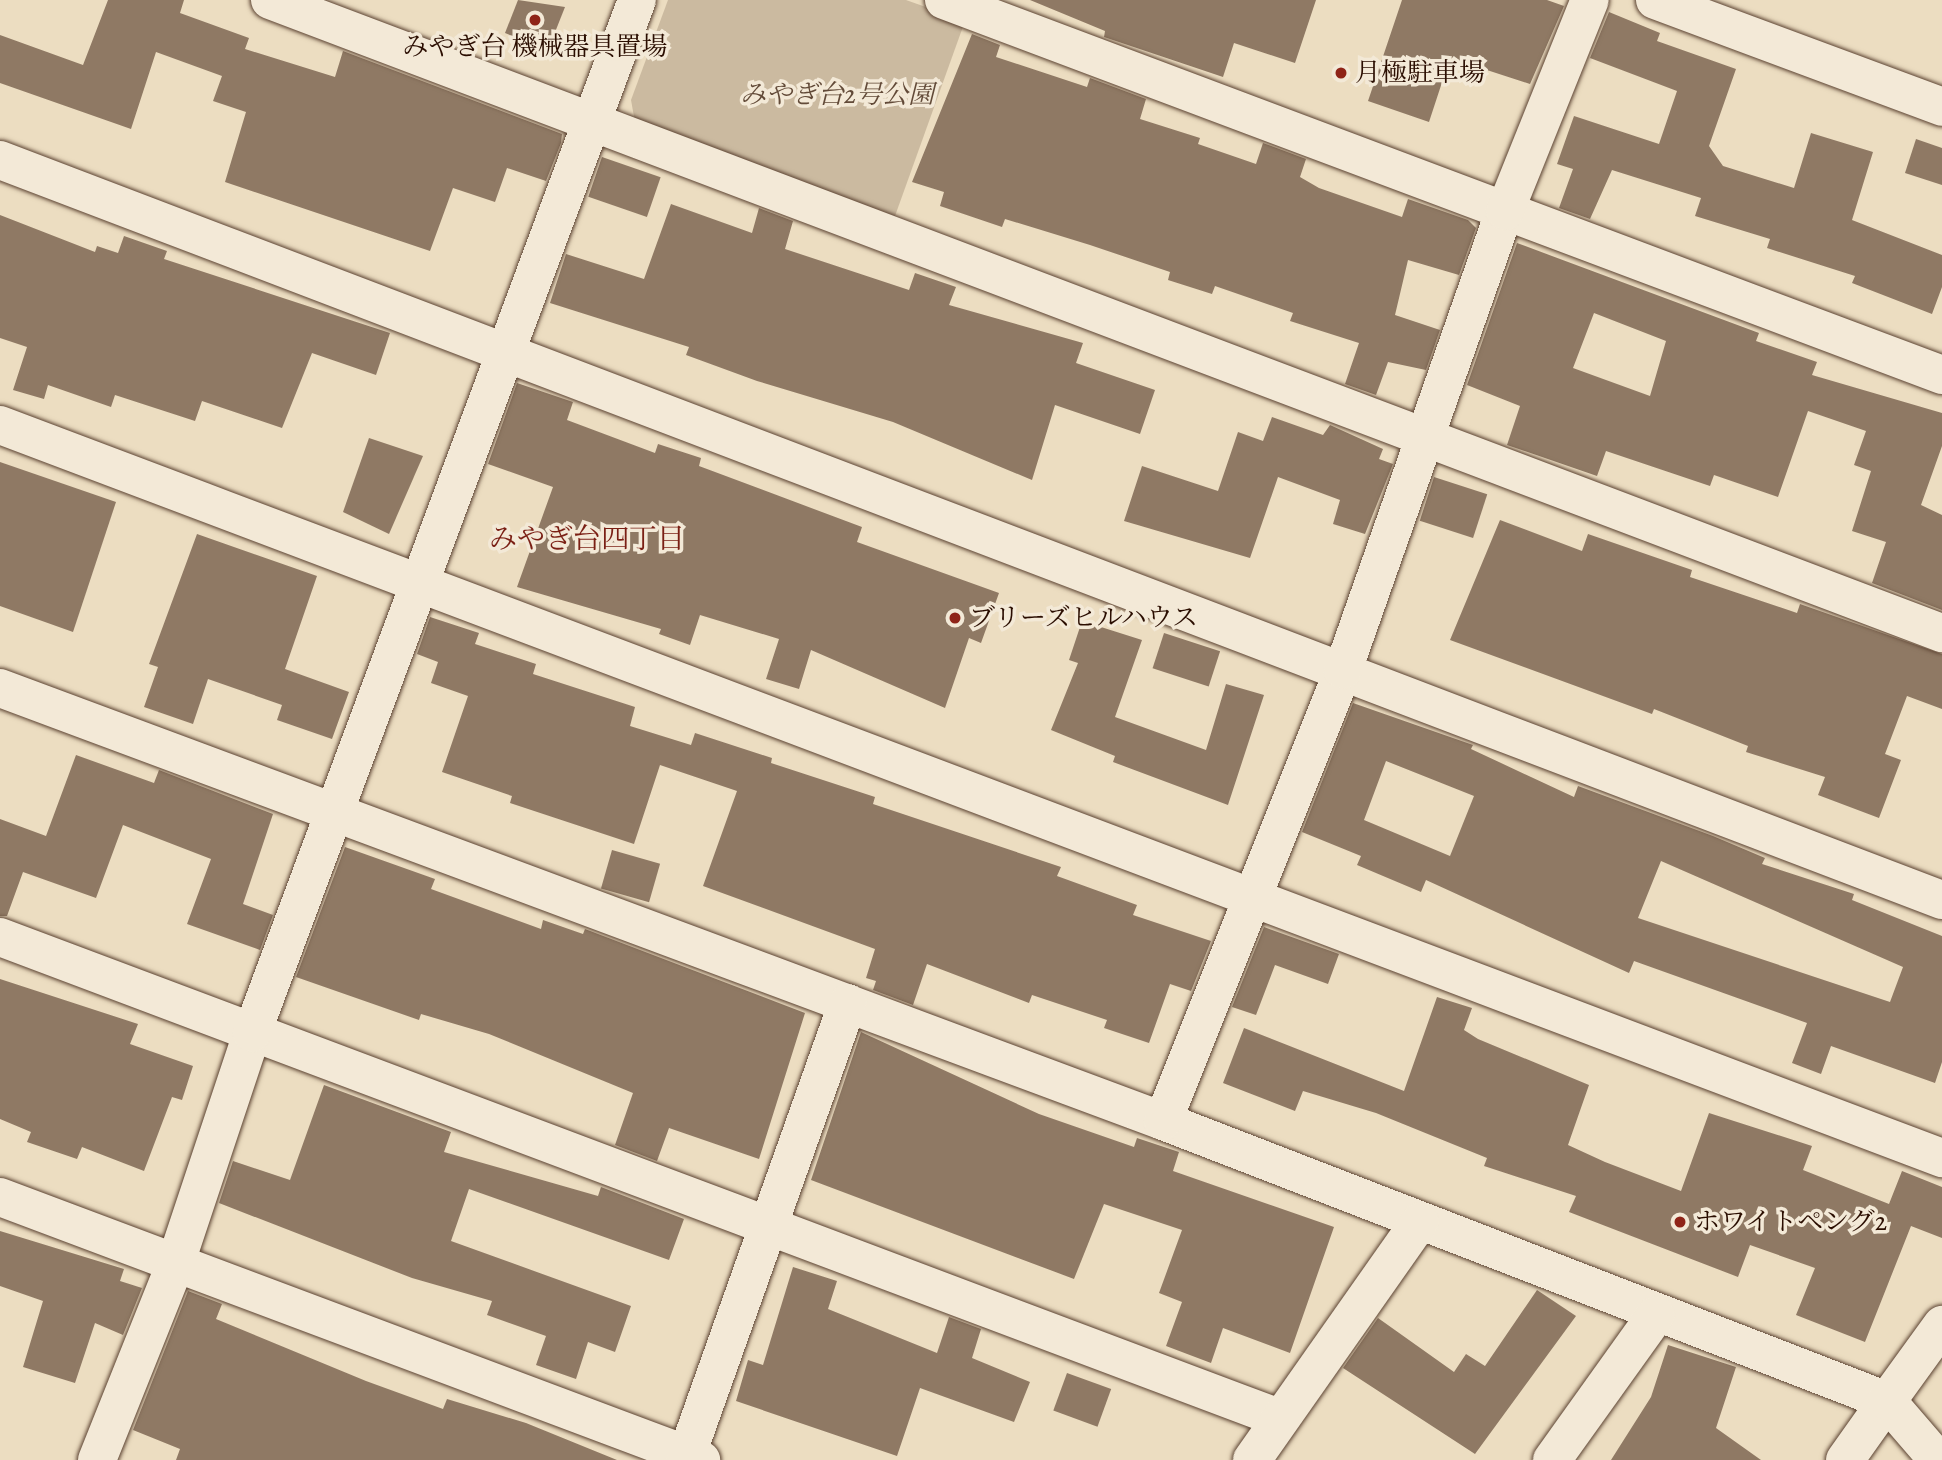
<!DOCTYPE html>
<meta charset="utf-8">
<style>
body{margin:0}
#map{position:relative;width:1942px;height:1460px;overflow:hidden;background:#ecddc1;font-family:Alegreya,"Noto Serif JP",serif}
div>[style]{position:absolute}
.green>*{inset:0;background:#cbbaa0}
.building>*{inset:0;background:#8f7964;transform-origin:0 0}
.roads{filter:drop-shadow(0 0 2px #5a4130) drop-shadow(0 0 2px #5a4130)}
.street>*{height:38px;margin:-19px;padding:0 19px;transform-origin:19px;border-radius:19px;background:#f3e9d7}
.secondary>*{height:38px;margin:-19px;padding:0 19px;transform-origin:19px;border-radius:19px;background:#f3e9d7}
.dots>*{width:19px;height:19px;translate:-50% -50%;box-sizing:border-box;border:4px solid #f3e9d7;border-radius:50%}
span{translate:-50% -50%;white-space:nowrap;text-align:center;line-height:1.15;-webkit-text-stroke:7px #f3e9d7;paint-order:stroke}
.poi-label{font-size:26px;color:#2a0d00}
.left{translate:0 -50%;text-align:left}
.park-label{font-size:26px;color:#624a38;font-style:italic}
.neighbourhood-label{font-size:28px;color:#7a1f14}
</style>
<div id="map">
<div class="green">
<i style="clip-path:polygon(668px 0,906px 0,965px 21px,895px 216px,635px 122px,631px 100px)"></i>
</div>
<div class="building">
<i style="clip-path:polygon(108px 0,184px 0,180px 13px,249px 38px,245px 49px,335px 77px,343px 51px,562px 134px,561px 143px,546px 181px,507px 168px,495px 202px,453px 188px,430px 251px,225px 182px,246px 112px,213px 101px,222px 76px,156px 52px,131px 129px,0 83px,0 35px,83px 65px)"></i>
<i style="clip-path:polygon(518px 0,565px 7px,548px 50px,505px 33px)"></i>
<i style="clip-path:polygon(1030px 0,1316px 0,1295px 63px,1234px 43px,1223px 77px,1104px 37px,1105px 31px)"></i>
<i style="clip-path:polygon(1402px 0,1547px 0,1564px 6px,1530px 84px,1450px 58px,1429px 122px,1368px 101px)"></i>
<i style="clip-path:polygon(1609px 12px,1660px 33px,1657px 41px,1736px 69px,1709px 146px,1723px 166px,1794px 188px,1811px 133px,1873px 152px,1852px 220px,1942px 255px,1942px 287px,1932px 314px,1852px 283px,1855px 276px,1767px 248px,1770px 239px,1695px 216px,1701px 198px,1612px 170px,1590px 219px,1559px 208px,1573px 169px,1557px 164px,1574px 116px,1659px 144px,1677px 91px,1590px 58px)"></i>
<i style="clip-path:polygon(972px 34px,1000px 45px,996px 57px,1087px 87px,1090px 78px,1146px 99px,1140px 119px,1200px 138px,1198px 144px,1256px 164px,1263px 143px,1306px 159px,1300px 177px,1319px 188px,1402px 217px,1408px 199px,1468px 220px,1476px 228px,1459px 275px,1408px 260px,1395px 315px,1440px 330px,1426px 370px,1388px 362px,1376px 395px,1345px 384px,1359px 343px,1290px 321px,1293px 313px,1215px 286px,1212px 294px,1168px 280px,1170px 272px,1090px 245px,1005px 219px,1002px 227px,940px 206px,944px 192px,912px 182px)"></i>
<i style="clip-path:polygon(1916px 139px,1942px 148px,1942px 185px,1905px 173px)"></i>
<i style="left:602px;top:157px;width:62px;height:42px;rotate:19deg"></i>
<i style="clip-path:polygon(671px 204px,752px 233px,759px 208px,793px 221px,785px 249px,909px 290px,915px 273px,956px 287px,949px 305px,1083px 343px,1076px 363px,1155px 390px,1140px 434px,1055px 405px,1032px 480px,893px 422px,757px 381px,686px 355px,689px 347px,550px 303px,566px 254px,644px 279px)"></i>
<i style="clip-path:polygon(0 215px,95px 252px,97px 246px,118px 253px,124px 236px,167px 251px,164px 259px,390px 333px,376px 375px,312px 353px,282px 428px,202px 401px,195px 421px,115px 395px,111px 407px,48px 385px,44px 399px,13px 390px,27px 347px,0 338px)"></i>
<i style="clip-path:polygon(evenodd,1517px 243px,1759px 333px,1756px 341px,1817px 362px,1812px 375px,1942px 413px,1942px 446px,1921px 505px,1942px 515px,1942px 610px,1872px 583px,1886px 542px,1852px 531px,1871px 471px,1854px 465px,1866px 431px,1808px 411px,1778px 497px,1714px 475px,1710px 486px,1606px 451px,1597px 476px,1507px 445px,1520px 406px,1467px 385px,1517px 243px,1594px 313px,1666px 341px,1650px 396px,1573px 368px,1594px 313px)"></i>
<i style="clip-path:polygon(517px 383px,573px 402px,567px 420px,655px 453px,658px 444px,701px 458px,699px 466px,862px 527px,857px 542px,999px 593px,981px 643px,969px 638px,945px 708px,811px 650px,799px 689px,766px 679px,779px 639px,700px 615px,690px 645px,659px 634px,661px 629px,517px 587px,553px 487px,488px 464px)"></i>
<i style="clip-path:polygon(1272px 417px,1323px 435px,1330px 425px,1383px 449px,1379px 459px,1393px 464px,1365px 534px,1333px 524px,1340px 500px,1278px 477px,1250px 558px,1124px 521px,1142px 466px,1218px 491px,1238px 432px,1263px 441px)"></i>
<i style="clip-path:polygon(369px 438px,423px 456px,389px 534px,343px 512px)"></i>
<i style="clip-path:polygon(0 462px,116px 502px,73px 632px,0 606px)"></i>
<i style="left:1434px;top:477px;width:56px;height:46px;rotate:18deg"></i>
<i style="clip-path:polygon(1500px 520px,1582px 551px,1588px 534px,1692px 570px,1690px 577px,1797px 613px,1800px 604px,1942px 654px,1942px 709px,1907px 696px,1885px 754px,1901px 760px,1879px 818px,1818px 795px,1825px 777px,1746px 752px,1748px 746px,1654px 709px,1652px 714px,1450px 640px)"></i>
<i style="clip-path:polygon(197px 534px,317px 576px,285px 669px,349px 692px,332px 739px,277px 720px,282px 705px,208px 679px,193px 724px,144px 707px,158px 667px,149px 664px)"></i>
<i style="clip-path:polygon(430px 617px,479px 633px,475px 644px,536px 664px,533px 674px,635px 707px,630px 726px,691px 745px,695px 733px,772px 758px,771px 763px,875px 797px,873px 804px,1061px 867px,1057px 876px,1137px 905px,1133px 915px,1211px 941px,1191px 991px,1170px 984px,1149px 1043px,1104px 1028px,1107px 1020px,1032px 995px,1029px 1003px,927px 964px,913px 1005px,873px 990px,876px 981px,866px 978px,875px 949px,703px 886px,737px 791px,660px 765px,634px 844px,510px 803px,512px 796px,442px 772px,468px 696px,431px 683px,438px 662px,417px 654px)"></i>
<i style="clip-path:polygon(1082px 621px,1142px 640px,1115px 717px,1206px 750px,1226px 684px,1264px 695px,1228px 805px,1113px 762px,1115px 756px,1051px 730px,1078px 663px,1069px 660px)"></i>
<i style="left:1164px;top:633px;width:59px;height:37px;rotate:18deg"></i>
<i style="clip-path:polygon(evenodd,1353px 703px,1473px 745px,1471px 749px,1574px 797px,1578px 786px,1713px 836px,1765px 858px,1762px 864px,1854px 894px,1852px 900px,1942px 936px,1942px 1062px,1935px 1083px,1831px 1046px,1821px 1074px,1792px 1063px,1807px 1023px,1634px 961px,1629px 973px,1426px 880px,1421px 892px,1357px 865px,1361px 856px,1302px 832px,1353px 703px,1386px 761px,1474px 796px,1450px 856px,1364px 820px,1386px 761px,1353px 703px,1661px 861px,1903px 967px,1890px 1002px,1638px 918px,1661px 861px)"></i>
<i style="clip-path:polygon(76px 755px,154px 783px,159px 770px,273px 814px,243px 904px,273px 915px,260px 950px,187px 924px,211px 859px,123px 825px,96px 898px,23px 872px,7px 916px,0 916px,0 819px,46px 836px)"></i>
<i style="clip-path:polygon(345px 847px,435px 879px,431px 889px,541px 929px,543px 920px,583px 934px,585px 929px,805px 1013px,759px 1159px,669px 1128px,657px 1161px,615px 1145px,633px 1093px,489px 1034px,421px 1014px,419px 1020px,296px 977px)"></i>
<i style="left:612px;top:850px;width:50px;height:40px;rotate:16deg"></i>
<i style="clip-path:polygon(1264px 927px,1339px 954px,1328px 984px,1275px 965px,1256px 1015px,1232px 1007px)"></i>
<i style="clip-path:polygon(0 979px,138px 1024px,130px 1044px,193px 1066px,182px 1100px,172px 1097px,144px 1171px,82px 1147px,77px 1159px,27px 1142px,31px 1132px,0 1119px)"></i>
<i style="clip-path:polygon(1437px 997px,1472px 1008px,1464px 1030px,1478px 1039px,1589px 1085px,1568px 1145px,1605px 1162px,1681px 1191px,1709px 1113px,1812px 1146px,1803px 1170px,1889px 1204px,1902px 1171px,1942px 1187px,1942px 1238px,1911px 1226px,1865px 1342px,1796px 1315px,1815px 1268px,1750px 1245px,1738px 1277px,1569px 1212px,1576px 1196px,1484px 1166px,1487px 1158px,1376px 1113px,1303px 1091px,1295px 1111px,1223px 1083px,1244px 1028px,1404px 1091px)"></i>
<i style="clip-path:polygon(861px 1032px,1039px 1114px,1134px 1147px,1137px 1138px,1179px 1152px,1173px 1171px,1334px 1227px,1290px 1353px,1223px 1328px,1211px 1363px,1166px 1346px,1182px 1302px,1159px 1293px,1182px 1230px,1104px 1204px,1074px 1279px,811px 1180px)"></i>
<i style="clip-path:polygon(324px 1085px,451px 1132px,444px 1152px,598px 1196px,601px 1187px,684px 1219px,669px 1260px,469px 1189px,451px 1241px,631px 1306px,615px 1352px,588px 1342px,576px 1379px,536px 1365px,546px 1336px,487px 1315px,492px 1301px,412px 1278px,219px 1203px,233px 1161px,290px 1180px)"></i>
<i style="clip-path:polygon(0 1231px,124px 1269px,120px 1281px,142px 1288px,123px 1335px,95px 1323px,75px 1383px,23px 1367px,43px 1301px,0 1286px)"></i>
<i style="clip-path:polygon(793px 1267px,837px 1281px,828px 1309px,937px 1353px,949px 1317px,981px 1329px,972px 1358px,1030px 1382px,1014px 1422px,920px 1388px,897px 1456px,736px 1401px,748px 1360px,763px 1365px)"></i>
<i style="clip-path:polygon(1537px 1290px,1576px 1316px,1475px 1454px,1343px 1368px,1378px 1318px,1454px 1372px,1466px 1354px,1485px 1366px)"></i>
<i style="clip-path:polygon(188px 1291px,222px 1304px,216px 1319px,366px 1381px,443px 1409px,447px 1399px,526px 1423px,617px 1460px,176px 1460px,180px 1449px,133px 1430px)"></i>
<i style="clip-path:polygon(1668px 1345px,1736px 1367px,1716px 1428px,1761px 1460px,1611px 1460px,1651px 1397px)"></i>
<i style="left:1067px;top:1373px;width:47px;height:40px;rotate:20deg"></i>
</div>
<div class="roads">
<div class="street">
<i style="left:270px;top:0;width:1788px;rotate:20.74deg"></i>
<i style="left:944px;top:0;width:1066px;rotate:20.59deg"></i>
<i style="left:0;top:160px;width:2078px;rotate:20.86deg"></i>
<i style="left:0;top:425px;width:2076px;rotate:20.68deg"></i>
<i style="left:0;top:688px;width:1241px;rotate:20.42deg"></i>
<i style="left:1163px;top:1121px;width:776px;rotate:21.14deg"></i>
<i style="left:1887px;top:1401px;width:78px;rotate:49.2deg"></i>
<i style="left:0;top:937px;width:1366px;rotate:20.61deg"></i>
<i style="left:1163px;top:1121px;width:486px;rotate:-68.2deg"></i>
<i style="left:1343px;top:670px;width:487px;rotate:-70.6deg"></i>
<i style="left:1505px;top:211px;width:227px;rotate:-68.1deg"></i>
<i style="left:0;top:1197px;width:749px;rotate:20.57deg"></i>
<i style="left:97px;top:1460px;width:213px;rotate:-68.2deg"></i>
<i style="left:176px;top:1262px;width:241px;rotate:-71.6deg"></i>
<i style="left:252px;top:1033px;width:1102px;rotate:-69.56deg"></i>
<i style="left:685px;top:1460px;width:485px;rotate:-70.4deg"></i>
<i style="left:1252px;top:1460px;width:291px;rotate:-54.9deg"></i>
<i style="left:1552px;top:1460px;width:178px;rotate:-54.4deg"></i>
<i style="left:1845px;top:1460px;width:72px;rotate:-54.6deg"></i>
</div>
<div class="secondary">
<i style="left:1655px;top:0;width:306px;rotate:20.4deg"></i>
<i style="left:1887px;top:1401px;width:94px;rotate:-54.1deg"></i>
</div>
</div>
<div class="dots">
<i style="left:535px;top:20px;background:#8f2418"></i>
<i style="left:1341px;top:73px;background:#8f2418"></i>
<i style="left:955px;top:618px;background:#8f2418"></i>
<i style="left:1680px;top:1222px;background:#8f2418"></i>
</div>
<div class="poi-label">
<span style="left:535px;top:47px">みやぎ台 機械器具置場</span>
<span class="left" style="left:1355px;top:73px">月極駐車場</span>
<span class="left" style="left:969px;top:618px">ブリーズヒルハウス</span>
<span class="left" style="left:1694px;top:1222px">ホワイトペング2</span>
</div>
<div class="park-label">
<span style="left:837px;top:95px">みやぎ台2号公園</span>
</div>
<div class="neighbourhood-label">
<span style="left:587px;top:539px">みやぎ台四丁目</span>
</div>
</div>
